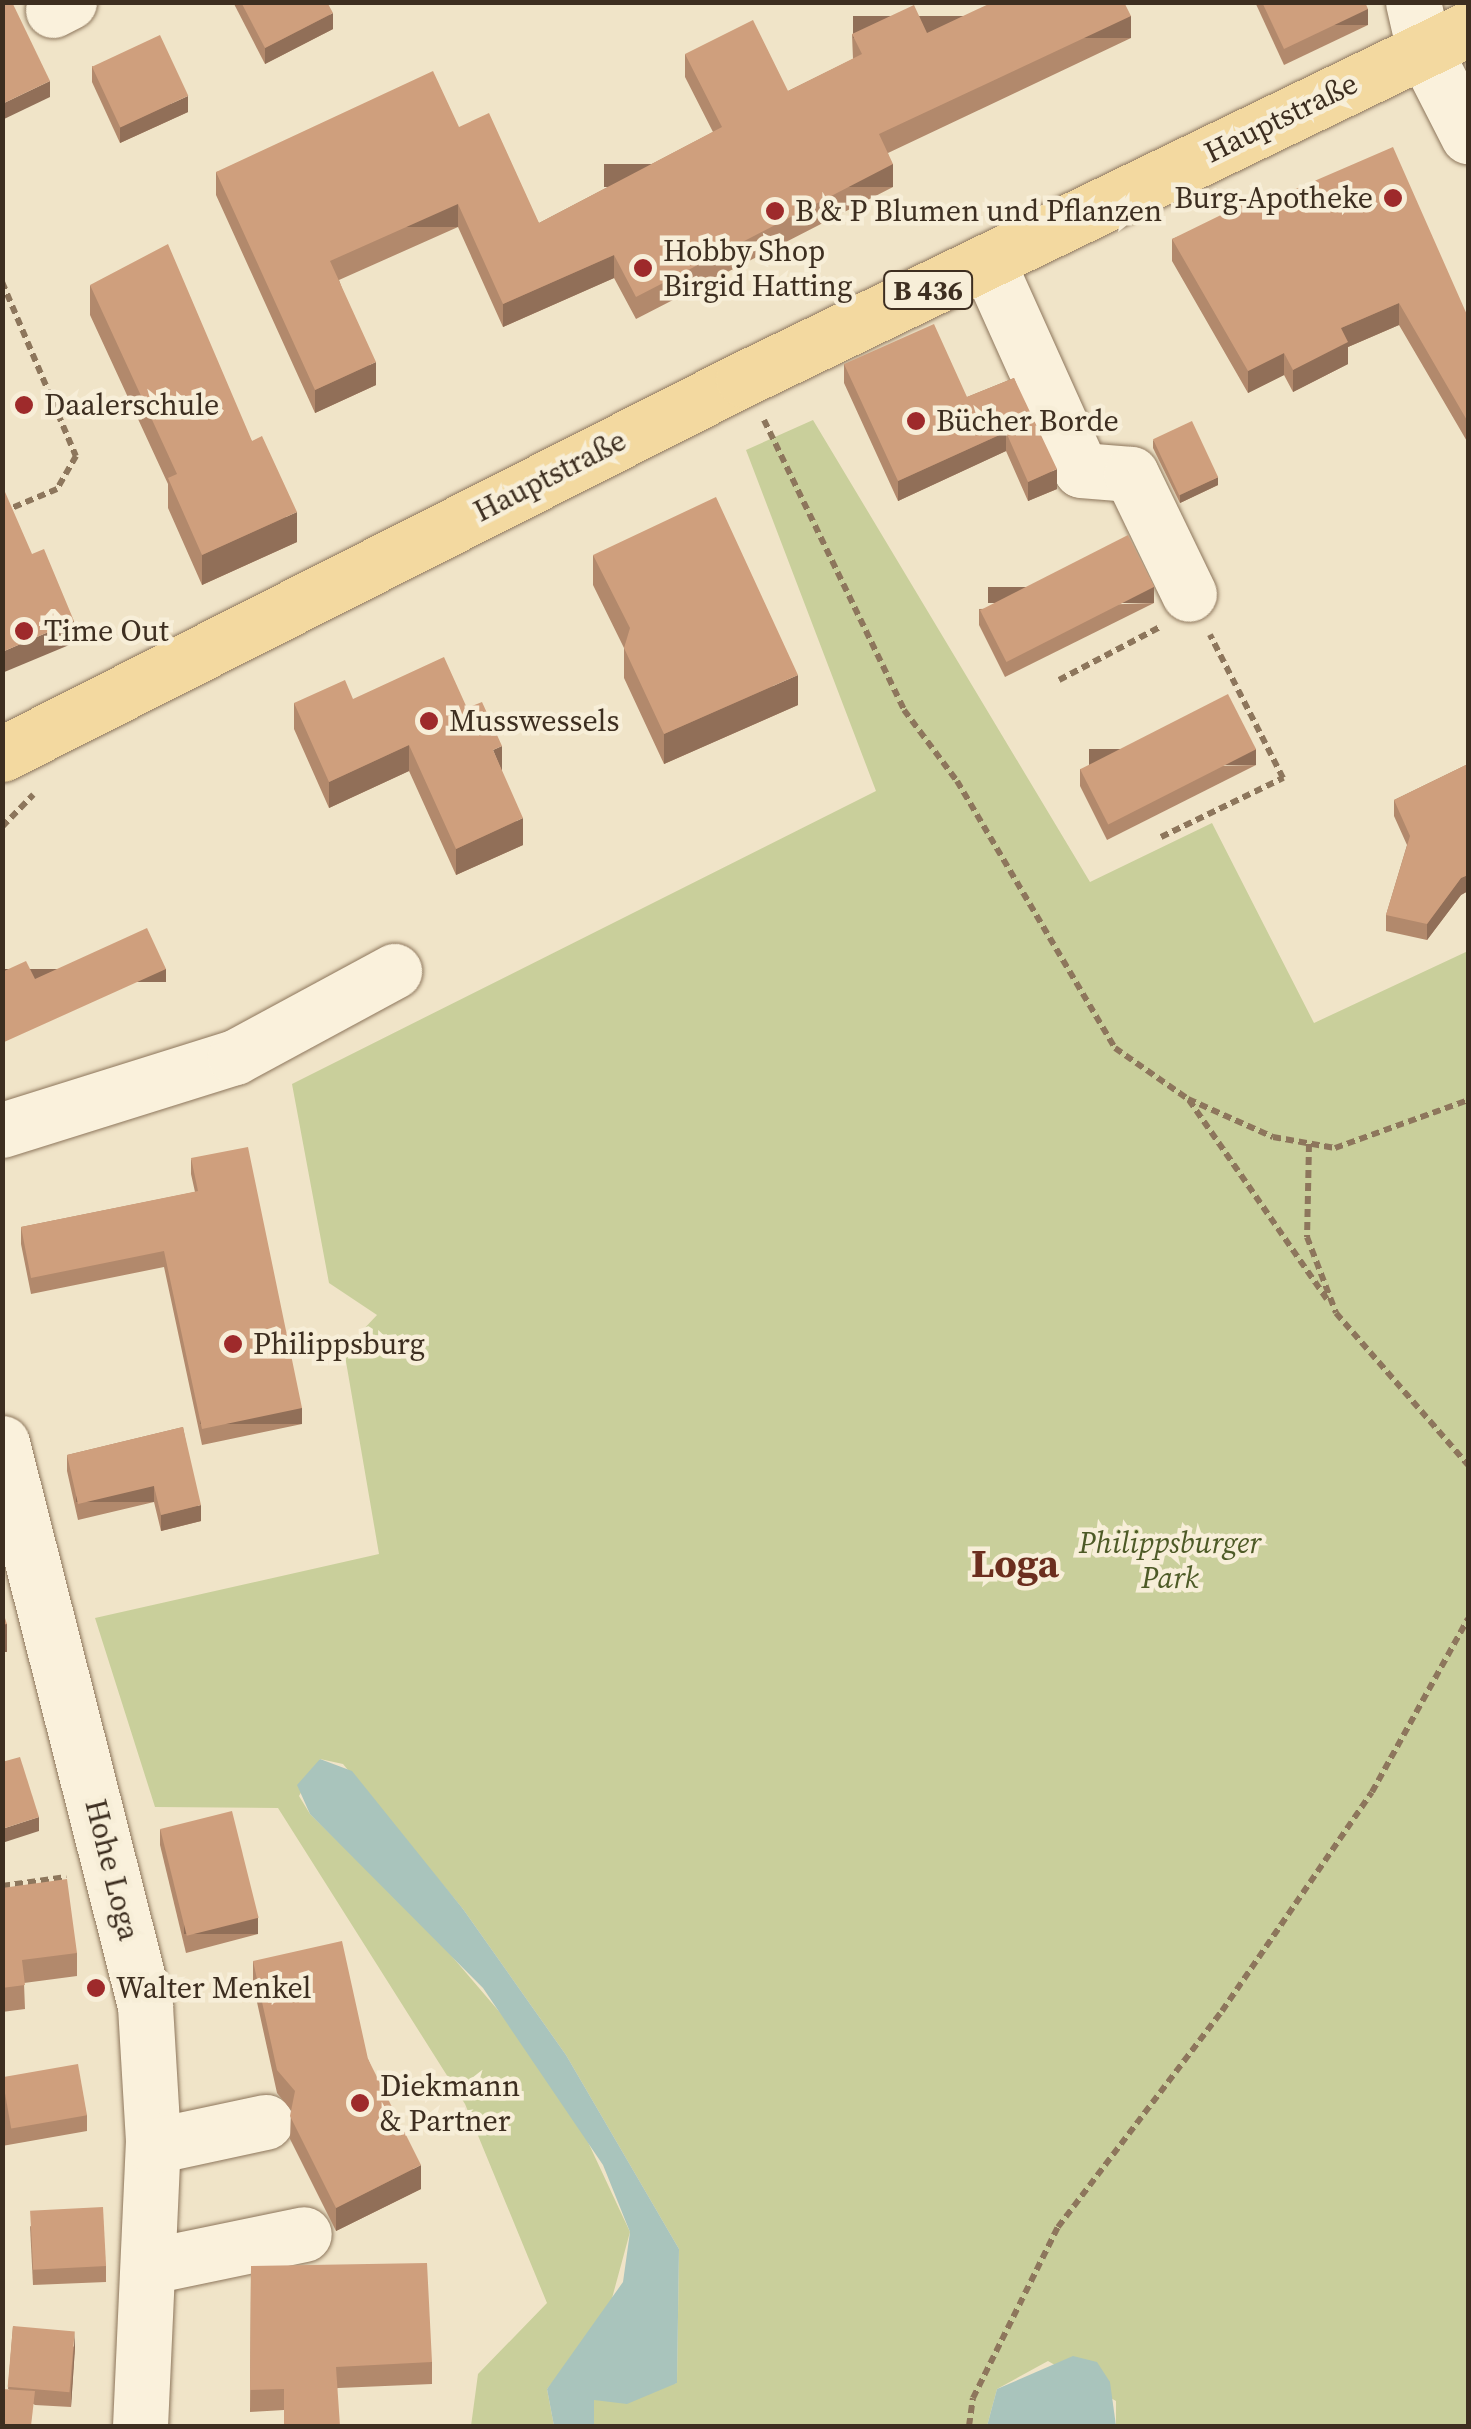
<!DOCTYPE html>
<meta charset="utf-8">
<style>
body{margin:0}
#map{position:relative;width:1471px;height:2429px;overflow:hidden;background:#f0e4c8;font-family:"Source Serif 4",serif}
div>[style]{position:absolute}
.green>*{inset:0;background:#c9cf9b}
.water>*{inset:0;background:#a9c4bc}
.path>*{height:6px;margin-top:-3px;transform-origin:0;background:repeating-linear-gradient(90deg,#8d765c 0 8px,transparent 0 13px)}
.roads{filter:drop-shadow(0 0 2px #8d765c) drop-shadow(0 0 2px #8d765c)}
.minor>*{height:55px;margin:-27.5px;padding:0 27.5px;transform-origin:27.5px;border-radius:27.5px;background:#faf1dc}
.major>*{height:55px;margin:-27.5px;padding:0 27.5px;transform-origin:27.5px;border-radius:27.5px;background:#f3d9a0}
.wall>*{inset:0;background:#b2896c}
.shaded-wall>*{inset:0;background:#916f58;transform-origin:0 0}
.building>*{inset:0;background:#cf9f7d;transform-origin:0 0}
.dots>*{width:28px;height:28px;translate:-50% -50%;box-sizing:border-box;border:5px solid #f7eed8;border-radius:50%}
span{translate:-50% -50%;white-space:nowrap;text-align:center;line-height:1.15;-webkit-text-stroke:9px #f7eed8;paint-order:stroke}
.shield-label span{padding:2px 8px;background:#f7eed8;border:2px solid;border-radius:8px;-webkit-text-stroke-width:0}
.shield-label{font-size:28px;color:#3d2e20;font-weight:700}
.street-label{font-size:30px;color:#3d2e20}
.poi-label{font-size:30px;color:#3d2e20}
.right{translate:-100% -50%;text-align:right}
.left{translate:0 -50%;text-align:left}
.park-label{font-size:30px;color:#4d5a26;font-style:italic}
.district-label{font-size:40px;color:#6b2e1e;font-weight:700}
.frame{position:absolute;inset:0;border:5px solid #3d2e20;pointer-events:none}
</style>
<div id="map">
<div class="green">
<i style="clip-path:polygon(813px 420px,1090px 882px,1212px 823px,1314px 1023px,1468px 951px,1468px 2426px,1116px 2426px,1116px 2401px,1048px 2361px,997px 2389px,987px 2426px,594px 2426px,594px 2400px,677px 2383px,679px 2249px,566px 2055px,463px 1909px,343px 1764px,320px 1759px,299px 1796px,310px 1814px,432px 1933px,526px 2043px,573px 2110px,630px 2232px,608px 2313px,547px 2389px,554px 2426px,471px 2426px,478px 2374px,547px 2303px,465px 2104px,278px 1808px,155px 1807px,95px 1618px,379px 1554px,344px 1350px,377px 1315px,329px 1283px,292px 1084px,876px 791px,746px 450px)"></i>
</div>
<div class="water">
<i style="clip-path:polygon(320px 1759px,352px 1771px,463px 1909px,566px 2055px,679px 2249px,677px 2383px,627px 2404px,594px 2400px,594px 2426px,554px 2426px,547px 2389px,623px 2282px,630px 2232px,603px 2165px,483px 1988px,310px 1814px,297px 1785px)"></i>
<i style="clip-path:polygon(1073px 2356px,1097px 2362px,1110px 2382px,1116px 2426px,987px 2426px,997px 2389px)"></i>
</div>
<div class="path">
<i style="left:2px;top:282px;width:189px;rotate:67deg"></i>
<i style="left:76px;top:456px;width:38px;rotate:120deg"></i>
<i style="left:57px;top:489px;width:60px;rotate:157.3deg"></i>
<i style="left:2px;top:415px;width:16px;rotate:90deg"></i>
<i style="left:764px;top:420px;width:322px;rotate:64.2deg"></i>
<i style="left:904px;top:710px;width:89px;rotate:53.3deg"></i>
<i style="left:957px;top:781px;width:310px;rotate:59.4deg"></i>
<i style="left:1115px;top:1048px;width:89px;rotate:34.9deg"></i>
<i style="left:1188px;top:1099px;width:93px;rotate:24.1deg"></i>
<i style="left:1273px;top:1137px;width:63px;rotate:10.1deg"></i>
<i style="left:1335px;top:1148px;width:141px;rotate:-19.8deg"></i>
<i style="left:1059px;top:680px;width:114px;rotate:-27.7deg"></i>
<i style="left:2px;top:827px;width:45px;rotate:-45.9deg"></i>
<i style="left:1161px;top:837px;width:136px;rotate:-25.8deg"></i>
<i style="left:1283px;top:778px;width:161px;rotate:-117deg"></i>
<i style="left:1189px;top:1100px;width:242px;rotate:55.3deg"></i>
<i style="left:1309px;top:1144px;width:93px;rotate:91.2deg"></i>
<i style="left:1307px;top:1237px;width:81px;rotate:69.1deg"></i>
<i style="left:1336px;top:1313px;width:201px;rotate:49deg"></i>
<i style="left:2px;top:1886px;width:65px;rotate:-8deg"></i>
<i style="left:969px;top:2426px;width:28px;rotate:-82deg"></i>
<i style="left:973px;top:2398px;width:191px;rotate:-63.6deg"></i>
<i style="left:1058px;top:2227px;width:271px;rotate:-52.8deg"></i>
<i style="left:1222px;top:2011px;width:265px;rotate:-55.6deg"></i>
<i style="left:1372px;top:1792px;width:198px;rotate:-61deg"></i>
</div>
<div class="roads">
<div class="minor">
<i style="left:1413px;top:2px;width:49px;rotate:77.1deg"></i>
<i style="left:1424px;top:50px;width:97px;rotate:62.9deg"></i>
<i style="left:53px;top:10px;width:18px;rotate:-27deg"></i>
<i style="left:987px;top:261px;width:229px;rotate:65.8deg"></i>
<i style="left:1081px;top:470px;width:50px;rotate:4.6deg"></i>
<i style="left:1131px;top:474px;width:133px;rotate:64.2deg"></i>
<i style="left:2px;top:1130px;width:244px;rotate:-17.4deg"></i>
<i style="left:235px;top:1057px;width:181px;rotate:-28.4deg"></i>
<i style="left:2px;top:1443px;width:581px;rotate:75.75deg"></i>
<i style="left:145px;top:2006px;width:134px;rotate:86.6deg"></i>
<i style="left:153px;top:2140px;width:286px;rotate:92.6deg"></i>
<i style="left:153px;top:2146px;width:115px;rotate:-12.1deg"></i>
<i style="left:150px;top:2266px;width:157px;rotate:-11.7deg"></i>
</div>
<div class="major">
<i style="left:2px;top:754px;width:830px;rotate:-26.84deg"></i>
<i style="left:743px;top:379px;width:805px;rotate:-25.77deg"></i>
</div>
</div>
<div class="wall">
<i style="clip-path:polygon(233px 2px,327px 2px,333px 29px,265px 64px)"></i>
<i style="clip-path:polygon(1255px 2px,1365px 2px,1368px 25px,1284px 65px)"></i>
<i style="clip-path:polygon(927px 33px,1131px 38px,888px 153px,893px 187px,636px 319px,614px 278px,503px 327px,458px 227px,339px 280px,376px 385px,315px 413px,216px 195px,216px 172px,459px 127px,539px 223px,713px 132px,685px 77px,685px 54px,788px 91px,853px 59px,852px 34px)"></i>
<i style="clip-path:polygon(92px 66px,188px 112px,120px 143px,92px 82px)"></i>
<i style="clip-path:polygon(1275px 198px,1468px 317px,1468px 443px,1399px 325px,1348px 347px,1348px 364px,1293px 392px,1284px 375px,1248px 393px,1172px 261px,1172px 239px)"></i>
<i style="clip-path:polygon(90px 285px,252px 441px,297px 542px,202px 585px,168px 508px,168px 484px,90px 315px)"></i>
<i style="clip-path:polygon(844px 364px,967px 397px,1014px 378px,1057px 489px,1028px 501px,1006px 451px,898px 501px,844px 383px)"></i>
<i style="clip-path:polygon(1153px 440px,1218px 485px,1180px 503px,1153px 448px)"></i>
<i style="clip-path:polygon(593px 555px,798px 705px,664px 764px,624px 678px,624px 648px,593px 585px)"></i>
<i style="clip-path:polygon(1154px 603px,1005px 677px,979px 625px,979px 609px)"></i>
<i style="clip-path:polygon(353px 699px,467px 708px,502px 772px,523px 845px,456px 875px,409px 771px,329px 808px,294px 729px,294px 703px)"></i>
<i style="clip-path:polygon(1468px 764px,1468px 891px,1461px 895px,1427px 940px,1386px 931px,1386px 915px,1407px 845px,1394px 816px,1394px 800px)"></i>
<i style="clip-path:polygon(1256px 765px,1107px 840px,1080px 786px,1080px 769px)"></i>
<i style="clip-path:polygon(191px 1158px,302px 1424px,202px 1445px,164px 1267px,31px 1294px,21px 1244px,21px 1227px,195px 1192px,191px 1174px)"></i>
<i style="clip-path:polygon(183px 1427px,201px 1521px,161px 1531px,154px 1502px,78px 1520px,67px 1471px,67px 1455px)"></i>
<i style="clip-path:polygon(160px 1829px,258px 1934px,186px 1953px,160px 1845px)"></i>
<i style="clip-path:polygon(2px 1888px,77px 1953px,77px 1976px,24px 1983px,25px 2009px,2px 2012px)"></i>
<i style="clip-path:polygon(253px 1961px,368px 2059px,421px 2189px,336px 2231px,290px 2139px,291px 2110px,277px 2093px,253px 1984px)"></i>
<i style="clip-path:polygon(2px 2078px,87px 2115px,87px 2131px,2px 2146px)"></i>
<i style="clip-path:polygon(30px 2226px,106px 2266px,106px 2282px,33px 2285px)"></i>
<i style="clip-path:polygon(251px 2266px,432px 2362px,432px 2384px,338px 2388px,284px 2410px,250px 2412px)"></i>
<i style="clip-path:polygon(13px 2326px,75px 2347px,71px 2407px,35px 2405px,8px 2389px)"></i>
</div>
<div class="shaded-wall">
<i style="left:1368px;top:9px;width:16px;height:93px;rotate:90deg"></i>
<i style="clip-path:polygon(333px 13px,333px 29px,265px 64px,265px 48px)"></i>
<i style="left:1131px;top:16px;width:22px;height:278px;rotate:90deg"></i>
<i style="clip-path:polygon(50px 81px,50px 97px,2px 120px,2px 104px)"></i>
<i style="clip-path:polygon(188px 96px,188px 112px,120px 143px,120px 127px)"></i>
<i style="left:893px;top:164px;width:23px;height:289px;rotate:90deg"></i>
<i style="left:458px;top:204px;width:23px;height:140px;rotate:90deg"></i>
<i style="clip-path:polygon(614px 255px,614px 278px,503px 327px,503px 304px)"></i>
<i style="clip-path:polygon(1399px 303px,1399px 325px,1348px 347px,1348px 364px,1293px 392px,1293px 370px,1341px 328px)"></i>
<i style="clip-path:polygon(1284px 353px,1284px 375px,1248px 393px,1248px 371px)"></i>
<i style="clip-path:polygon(376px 362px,376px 385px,315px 413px,315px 390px)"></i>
<i style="clip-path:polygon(1006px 432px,1006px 451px,898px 501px,898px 481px)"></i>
<i style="clip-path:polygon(1057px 469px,1057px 489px,1028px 501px,1028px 482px)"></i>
<i style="clip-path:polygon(1218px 477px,1218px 485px,1180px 503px,1180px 495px)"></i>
<i style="clip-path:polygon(297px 512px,297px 542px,202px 585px,202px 555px)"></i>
<i style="left:1154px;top:587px;width:16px;height:166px;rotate:90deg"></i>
<i style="clip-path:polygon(74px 621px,74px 643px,2px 673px,2px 652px)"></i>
<i style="clip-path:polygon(798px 675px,798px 705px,664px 764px,664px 734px)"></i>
<i style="clip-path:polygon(409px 745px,409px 771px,329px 808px,329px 782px)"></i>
<i style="clip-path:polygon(502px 746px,502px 772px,493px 750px)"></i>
<i style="left:1256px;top:749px;width:16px;height:167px;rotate:90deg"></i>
<i style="clip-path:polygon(523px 818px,523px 845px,456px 875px,456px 849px)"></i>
<i style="clip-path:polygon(1468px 875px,1468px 891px,1461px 895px,1427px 940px,1427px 924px,1461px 878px)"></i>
<i style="left:166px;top:969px;width:13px;height:180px;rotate:90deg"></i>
<i style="left:302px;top:1408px;width:16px;height:102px;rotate:90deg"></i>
<i style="left:154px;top:1486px;width:16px;height:78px;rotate:90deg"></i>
<i style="clip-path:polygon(201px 1505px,201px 1521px,161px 1531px,161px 1515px)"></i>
<i style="left:7px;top:1624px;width:28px;height:5px;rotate:90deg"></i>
<i style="clip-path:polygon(39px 1817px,39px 1831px,2px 1843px,2px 1829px)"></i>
<i style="left:258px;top:1918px;width:16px;height:74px;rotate:90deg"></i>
<i style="clip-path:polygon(421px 2165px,421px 2189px,336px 2231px,336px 2208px)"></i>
<i style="clip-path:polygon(75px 2331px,75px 2347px,71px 2407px,71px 2391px)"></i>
</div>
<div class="building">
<i style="clip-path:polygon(12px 2px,50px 81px,2px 104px,2px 6px)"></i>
<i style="clip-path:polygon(241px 2px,327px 2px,333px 13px,265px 48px)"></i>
<i style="clip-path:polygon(993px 2px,1124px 2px,1131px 16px,879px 134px,893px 164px,636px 297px,614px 255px,503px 304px,458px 204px,330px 261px,376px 362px,315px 390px,216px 172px,433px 71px,459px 127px,489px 113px,539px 223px,722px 127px,685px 54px,753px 20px,788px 91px,862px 54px,852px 34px,914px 5px,927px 33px)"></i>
<i style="clip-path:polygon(1262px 2px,1365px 2px,1368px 9px,1284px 49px)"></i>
<i style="left:160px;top:35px;width:67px;height:75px;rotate:65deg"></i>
<i style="clip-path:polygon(1393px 147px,1468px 317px,1468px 422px,1399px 303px,1341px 328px,1348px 342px,1293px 370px,1284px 353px,1248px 371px,1172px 239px,1272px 190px,1275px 198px)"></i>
<i style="clip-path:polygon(168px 244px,252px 441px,262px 436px,297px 512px,202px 555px,168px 478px,177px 474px,90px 285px)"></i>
<i style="clip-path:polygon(934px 324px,967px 397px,1014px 378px,1057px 469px,1028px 482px,1006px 432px,898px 481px,844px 364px)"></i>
<i style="left:1192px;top:421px;width:62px;height:43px;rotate:65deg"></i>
<i style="clip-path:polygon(2px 485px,32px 554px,44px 549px,74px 621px,2px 652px)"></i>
<i style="clip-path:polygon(716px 497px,798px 675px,664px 734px,624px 648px,630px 628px,593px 555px)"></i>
<i style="left:1128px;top:535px;width:58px;height:166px;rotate:63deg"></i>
<i style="clip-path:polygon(444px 657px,467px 708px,482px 702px,502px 746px,493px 750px,523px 818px,456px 849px,409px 745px,329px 782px,294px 703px,345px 680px,353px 699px)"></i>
<i style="left:1228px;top:694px;width:62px;height:166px;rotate:63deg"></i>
<i style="clip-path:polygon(1468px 764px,1468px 875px,1461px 878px,1427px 924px,1386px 915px,1410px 836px,1394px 800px)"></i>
<i style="clip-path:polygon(147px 928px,166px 969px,2px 1043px,2px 972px,26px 961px,35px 979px)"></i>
<i style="clip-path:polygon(248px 1147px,302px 1408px,202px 1429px,164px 1251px,31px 1278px,21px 1227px,198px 1191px,191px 1158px)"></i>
<i style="clip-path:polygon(183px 1427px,201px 1505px,161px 1515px,154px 1486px,78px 1504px,67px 1455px)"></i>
<i style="clip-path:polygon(2px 1609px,7px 1624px,2px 1625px)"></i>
<i style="clip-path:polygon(20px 1757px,39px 1817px,2px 1829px,2px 1762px)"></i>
<i style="left:232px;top:1811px;width:110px;height:74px;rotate:76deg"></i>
<i style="clip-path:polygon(67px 1879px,77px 1953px,22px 1960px,25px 1985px,2px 1988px,2px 1888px)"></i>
<i style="clip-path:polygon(342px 1941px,368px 2059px,421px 2165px,336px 2208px,290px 2116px,295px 2091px,277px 2070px,253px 1961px)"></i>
<i style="left:78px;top:2064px;width:52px;height:77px;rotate:80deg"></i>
<i style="left:103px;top:2207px;width:59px;height:73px;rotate:87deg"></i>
<i style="clip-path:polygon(427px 2263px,432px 2362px,336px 2367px,340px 2426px,284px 2426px,284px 2389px,250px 2390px,251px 2266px)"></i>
<i style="left:13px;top:2326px;width:62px;height:61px;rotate:5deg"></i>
<i style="clip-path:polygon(2px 2389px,35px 2391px,31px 2426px,2px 2426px)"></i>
</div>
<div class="dots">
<i style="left:1393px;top:198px;background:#9e2a2b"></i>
<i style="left:775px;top:211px;background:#9e2a2b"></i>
<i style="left:643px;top:268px;background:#9e2a2b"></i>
<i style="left:24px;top:405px;background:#9e2a2b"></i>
<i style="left:916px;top:421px;background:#9e2a2b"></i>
<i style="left:24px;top:631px;background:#9e2a2b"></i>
<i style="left:429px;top:721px;background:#9e2a2b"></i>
<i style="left:233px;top:1344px;background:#9e2a2b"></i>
<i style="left:96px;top:1988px;background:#9e2a2b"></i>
<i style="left:360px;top:2103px;background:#9e2a2b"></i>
</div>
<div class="shield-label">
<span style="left:928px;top:290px">B 436</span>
</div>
<div class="street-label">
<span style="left:1281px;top:118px;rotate:-26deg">Hauptstraße</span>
<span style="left:550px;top:476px;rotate:-27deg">Hauptstraße</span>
<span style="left:112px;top:1870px;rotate:76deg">Hohe Loga</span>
</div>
<div class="poi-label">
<span class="right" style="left:1373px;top:198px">Burg-Apotheke</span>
<span class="left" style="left:795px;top:211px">B &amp; P Blumen und Pflanzen</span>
<span class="left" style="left:663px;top:268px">Hobby Shop<br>Birgid Hatting</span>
<span class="left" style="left:44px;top:405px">Daalerschule</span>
<span class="left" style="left:936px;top:421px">Bücher Borde</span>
<span class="left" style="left:44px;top:631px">Time Out</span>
<span class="left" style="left:449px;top:721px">Musswessels</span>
<span class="left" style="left:253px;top:1344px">Philippsburg</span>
<span class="left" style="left:116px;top:1988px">Walter Menkel</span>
<span class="left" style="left:380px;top:2103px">Diekmann<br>&amp; Partner</span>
</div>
<div class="park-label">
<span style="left:1170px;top:1560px">Philippsburger<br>Park</span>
</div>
<div class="district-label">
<span style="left:1015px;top:1563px">Loga</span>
</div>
<div class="frame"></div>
</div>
